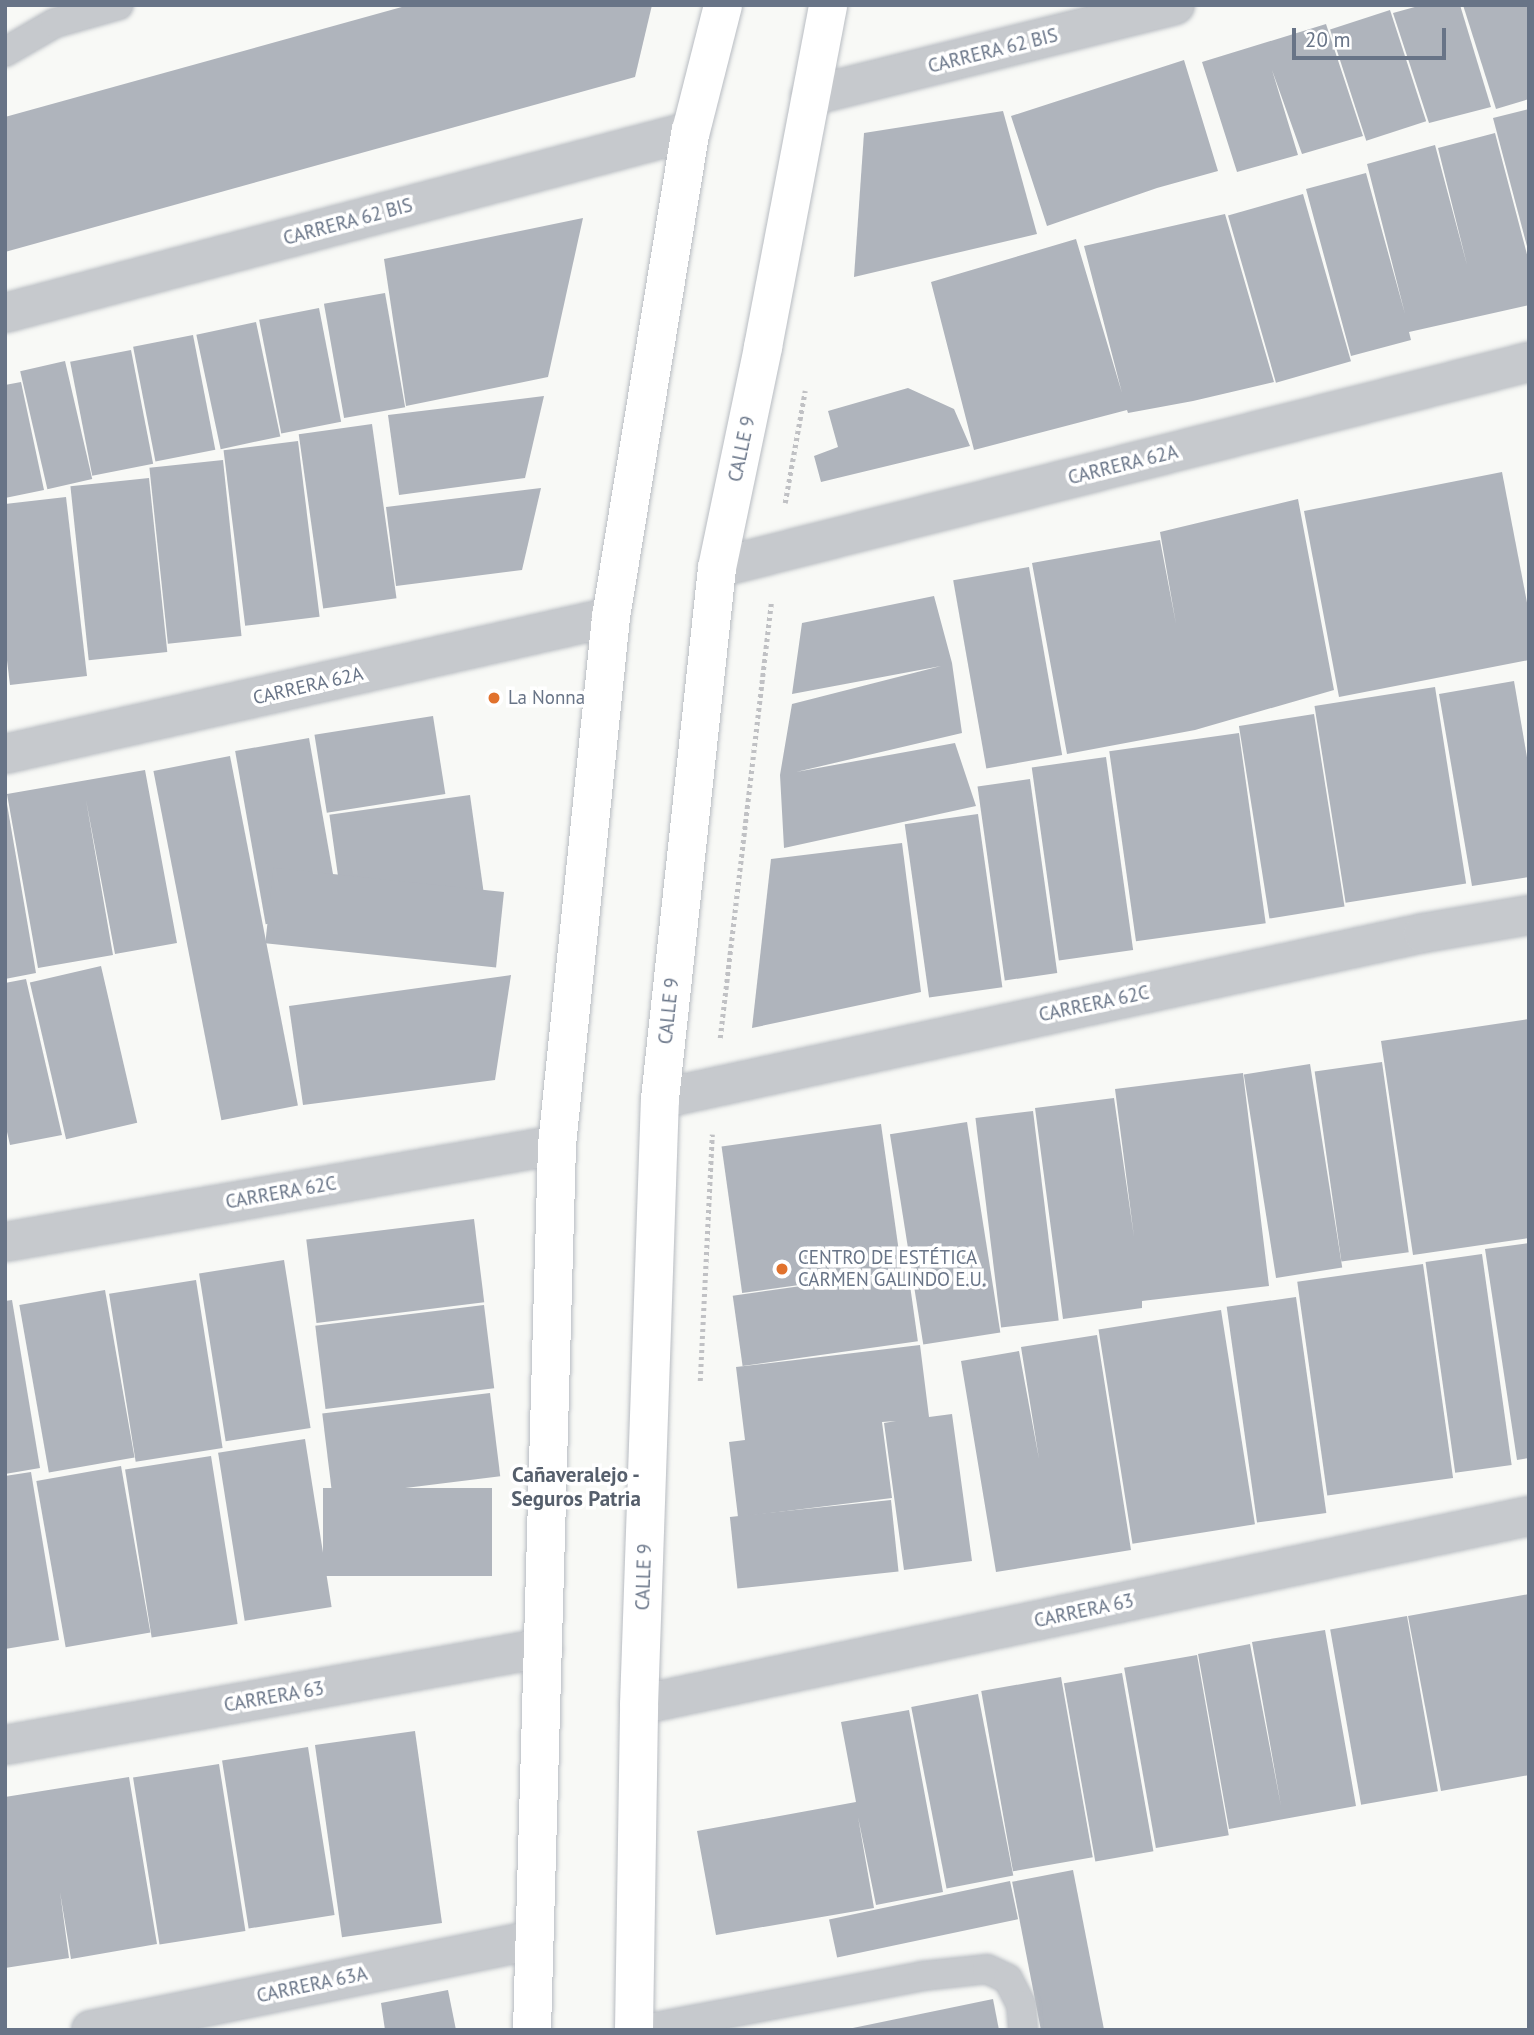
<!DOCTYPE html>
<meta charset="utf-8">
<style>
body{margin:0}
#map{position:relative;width:1534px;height:2035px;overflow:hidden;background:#f8f9f6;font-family:"PT Sans",sans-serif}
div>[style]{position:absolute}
.building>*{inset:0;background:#afb4bc;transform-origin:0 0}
.path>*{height:4.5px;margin-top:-2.25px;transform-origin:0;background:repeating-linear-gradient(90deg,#c0c1c4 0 3.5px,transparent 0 7px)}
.roads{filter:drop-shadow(0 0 2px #b8bcc2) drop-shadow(0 0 2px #b8bcc2)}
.lane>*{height:28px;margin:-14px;padding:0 14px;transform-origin:14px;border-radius:14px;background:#c6c9cd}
.street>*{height:38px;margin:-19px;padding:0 19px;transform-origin:19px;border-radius:19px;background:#c6c9cd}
.secondary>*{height:38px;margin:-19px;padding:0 19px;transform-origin:19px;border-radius:19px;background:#fff}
.dots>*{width:19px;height:19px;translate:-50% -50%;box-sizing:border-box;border:4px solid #fff;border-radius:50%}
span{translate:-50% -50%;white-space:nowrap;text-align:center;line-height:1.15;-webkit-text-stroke:7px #fff;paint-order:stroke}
.street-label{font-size:19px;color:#687487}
.poi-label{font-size:19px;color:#687487}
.left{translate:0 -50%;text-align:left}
.neighbourhood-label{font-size:21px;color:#565f6c;font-weight:700}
.frame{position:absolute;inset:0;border:7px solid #687487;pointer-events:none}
.scale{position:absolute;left:1292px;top:28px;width:154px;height:32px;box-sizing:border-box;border:4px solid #687487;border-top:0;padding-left:9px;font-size:21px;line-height:24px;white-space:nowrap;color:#687487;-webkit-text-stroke:5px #fff;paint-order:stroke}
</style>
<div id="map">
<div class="building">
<i style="clip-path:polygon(409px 5px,652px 5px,635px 77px,5px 252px,5px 117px)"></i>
<i style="clip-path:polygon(1422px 5px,1460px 5px,1491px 107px,1429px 123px,1393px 13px)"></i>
<i style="clip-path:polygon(1463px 5px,1529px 5px,1529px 99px,1496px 109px)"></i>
<i style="left:1390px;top:10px;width:117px;height:63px;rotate:72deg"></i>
<i style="clip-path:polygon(1326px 24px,1363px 136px,1302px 154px,1272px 70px,1298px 155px,1237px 172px,1202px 62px)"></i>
<i style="clip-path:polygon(1184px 60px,1218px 171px,1157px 188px,1047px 226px,1011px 116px)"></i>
<i style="clip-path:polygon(1529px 109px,1529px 250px,1528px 250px,1493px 118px)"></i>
<i style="clip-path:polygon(1003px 111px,1037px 234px,854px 277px,864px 133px)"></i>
<i style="clip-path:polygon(1495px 133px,1529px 262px,1529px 305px,1409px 332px,1411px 340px,1351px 356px,1306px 189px,1366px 173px,1405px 314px,1367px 164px,1435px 145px,1467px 265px,1438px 148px)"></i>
<i style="left:1303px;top:194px;width:174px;height:78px;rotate:74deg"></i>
<i style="clip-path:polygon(1225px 214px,1274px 382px,1193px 401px,1128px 413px,1127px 410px,974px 450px,931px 282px,1076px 239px,1122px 393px,1084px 246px)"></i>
<i style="clip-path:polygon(583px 218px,548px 377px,406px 406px,384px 259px)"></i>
<i style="left:385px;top:293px;width:116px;height:62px;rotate:80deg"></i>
<i style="left:319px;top:308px;width:116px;height:61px;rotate:79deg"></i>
<i style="left:256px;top:322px;width:117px;height:61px;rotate:78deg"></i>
<i style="left:193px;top:335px;width:117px;height:61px;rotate:79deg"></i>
<i style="left:131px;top:350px;width:116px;height:62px;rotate:79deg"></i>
<i style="left:65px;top:361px;width:121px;height:46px;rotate:77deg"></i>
<i style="clip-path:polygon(21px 382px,44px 490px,5px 498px,5px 385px)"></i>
<i style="clip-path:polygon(908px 388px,954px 409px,970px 446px,821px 482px,814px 456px,838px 447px,828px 411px)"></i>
<i style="clip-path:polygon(544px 396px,525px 478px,399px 495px,388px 415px)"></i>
<i style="left:372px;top:424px;width:176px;height:74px;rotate:82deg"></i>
<i style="left:298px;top:441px;width:177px;height:75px;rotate:83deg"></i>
<i style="left:223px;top:460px;width:177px;height:74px;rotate:84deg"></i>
<i style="clip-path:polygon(1502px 472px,1529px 613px,1529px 660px,1339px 697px,1304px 511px)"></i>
<i style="left:149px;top:478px;width:175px;height:79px;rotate:84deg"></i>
<i style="clip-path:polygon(541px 488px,522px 570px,396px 586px,386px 507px)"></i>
<i style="clip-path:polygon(66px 497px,87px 676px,10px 685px,5px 644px,5px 504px)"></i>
<i style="clip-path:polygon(1298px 499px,1334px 690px,1195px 730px,1067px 754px,1032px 563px,1160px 540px,1176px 624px,1160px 532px)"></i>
<i style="left:1029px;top:567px;width:191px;height:77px;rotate:80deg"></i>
<i style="clip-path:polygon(934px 596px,952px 663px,962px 733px,796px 772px,955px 743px,976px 806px,784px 848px,780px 775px,792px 704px,941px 666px,792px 694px,802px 623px)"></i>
<i style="clip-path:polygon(1514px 681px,1529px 769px,1529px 877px,1472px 886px,1439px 694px)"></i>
<i style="left:1435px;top:687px;width:199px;height:122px;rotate:81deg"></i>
<i style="left:1314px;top:714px;width:195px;height:76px;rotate:81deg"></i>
<i style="left:433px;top:716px;width:79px;height:120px;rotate:81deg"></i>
<i style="left:1239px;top:733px;width:192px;height:131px;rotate:82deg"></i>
<i style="left:309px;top:738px;width:176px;height:75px;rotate:80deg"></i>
<i style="left:230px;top:756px;width:356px;height:78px;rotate:79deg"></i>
<i style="left:1106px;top:757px;width:195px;height:75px;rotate:82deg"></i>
<i style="clip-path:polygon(145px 770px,177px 943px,115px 954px,86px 800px,113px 955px,38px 968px,7px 794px)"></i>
<i style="left:1030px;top:779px;width:196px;height:53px;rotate:82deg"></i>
<i style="left:470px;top:795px;width:97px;height:142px;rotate:82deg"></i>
<i style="clip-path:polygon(7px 804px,36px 973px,5px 979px,5px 805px)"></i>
<i style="left:978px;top:814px;width:175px;height:74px;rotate:82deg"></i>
<i style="clip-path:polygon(902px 843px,921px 992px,752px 1028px,771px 859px)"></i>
<i style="left:504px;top:892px;width:76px;height:232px;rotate:96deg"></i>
<i style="left:101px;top:966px;width:161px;height:73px;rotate:77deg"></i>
<i style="clip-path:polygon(511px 975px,495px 1080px,303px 1105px,289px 1006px)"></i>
<i style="clip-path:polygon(26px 979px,62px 1135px,10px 1145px,5px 1123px,5px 983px)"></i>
<i style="clip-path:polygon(1529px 1019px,1529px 1238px,1413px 1255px,1381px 1041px)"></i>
<i style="left:1382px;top:1062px;width:192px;height:68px;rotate:82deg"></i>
<i style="left:1310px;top:1064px;width:206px;height:67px;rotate:81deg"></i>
<i style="clip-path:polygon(1243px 1073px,1269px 1286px,1142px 1301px,1142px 1308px,1063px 1319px,1035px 1108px,1114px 1098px,1134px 1237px,1115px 1089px)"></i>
<i style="left:1033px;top:1111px;width:211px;height:58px;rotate:83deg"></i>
<i style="left:967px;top:1122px;width:213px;height:78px;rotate:81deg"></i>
<i style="left:881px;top:1124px;width:148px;height:161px;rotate:82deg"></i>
<i style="left:474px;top:1219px;width:84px;height:169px;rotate:83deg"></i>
<i style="clip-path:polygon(1529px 1243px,1529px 1458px,1517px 1460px,1485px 1249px)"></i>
<i style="left:1482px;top:1254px;width:213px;height:57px;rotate:82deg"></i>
<i style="left:284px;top:1260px;width:170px;height:86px;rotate:81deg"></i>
<i style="left:1423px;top:1264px;width:216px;height:127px;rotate:82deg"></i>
<i style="left:908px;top:1271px;width:71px;height:177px;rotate:82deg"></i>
<i style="left:196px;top:1280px;width:170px;height:88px;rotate:81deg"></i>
<i style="left:105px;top:1290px;width:170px;height:87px;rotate:80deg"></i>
<i style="left:1296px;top:1297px;width:218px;height:70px;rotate:82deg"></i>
<i style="clip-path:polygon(12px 1300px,40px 1468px,5px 1474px,5px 1301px)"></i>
<i style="left:484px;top:1305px;width:84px;height:170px;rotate:83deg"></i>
<i style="left:1221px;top:1310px;width:217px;height:124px;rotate:81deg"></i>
<i style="clip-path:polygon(1097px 1335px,1131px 1550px,996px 1572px,961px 1361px,1019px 1351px,1039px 1459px,1021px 1347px)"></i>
<i style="clip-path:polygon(920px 1345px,929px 1417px,952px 1414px,972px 1561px,904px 1570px,884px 1423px,896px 1421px,882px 1422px,892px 1498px,738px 1517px,729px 1442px,745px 1440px,736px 1367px)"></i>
<i style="left:490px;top:1393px;width:84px;height:169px;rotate:83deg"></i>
<i style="left:305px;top:1439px;width:170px;height:88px;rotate:81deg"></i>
<i style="left:211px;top:1456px;width:170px;height:87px;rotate:81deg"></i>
<i style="left:121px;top:1466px;width:169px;height:86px;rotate:80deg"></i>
<i style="clip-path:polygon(31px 1472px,59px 1640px,5px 1649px,5px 1476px)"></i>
<i style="left:492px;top:1488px;width:88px;height:169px;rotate:90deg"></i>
<i style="left:891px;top:1500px;width:72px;height:162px;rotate:84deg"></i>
<i style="clip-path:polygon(1529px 1594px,1529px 1775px,1441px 1791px,1408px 1616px)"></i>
<i style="left:1407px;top:1616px;width:178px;height:78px;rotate:80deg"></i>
<i style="clip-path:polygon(1325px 1630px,1356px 1806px,1229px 1829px,1198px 1654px,1250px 1644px,1281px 1806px,1252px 1642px)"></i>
<i style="left:1197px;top:1655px;width:183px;height:74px;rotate:80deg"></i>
<i style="left:1122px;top:1673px;width:181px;height:59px;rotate:80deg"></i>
<i style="left:1061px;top:1677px;width:183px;height:81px;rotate:80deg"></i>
<i style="left:978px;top:1694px;width:185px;height:68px;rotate:79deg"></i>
<i style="clip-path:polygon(909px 1710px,943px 1892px,876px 1905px,858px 1817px,874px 1908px,716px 1935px,697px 1831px,856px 1802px,841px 1722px)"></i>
<i style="left:415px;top:1731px;width:194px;height:101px;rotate:82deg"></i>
<i style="left:308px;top:1747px;width:170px;height:87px;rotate:81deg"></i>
<i style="left:219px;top:1764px;width:169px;height:87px;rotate:81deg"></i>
<i style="clip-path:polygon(129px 1777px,157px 1944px,71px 1959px,60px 1892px,69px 1958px,5px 1968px,5px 1797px)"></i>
<i style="left:1073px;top:1870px;width:163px;height:62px;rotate:79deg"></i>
<i style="left:1010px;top:1881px;width:39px;height:185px;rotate:78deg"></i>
<i style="clip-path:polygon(448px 1990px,456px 2030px,385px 2030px,381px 2003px)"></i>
<i style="clip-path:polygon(993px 1999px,999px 2030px,848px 2030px,848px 2029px)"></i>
</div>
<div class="path">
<i style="left:785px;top:503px;width:114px;rotate:-79.9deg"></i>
<i style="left:720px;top:1038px;width:439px;rotate:-83.3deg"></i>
<i style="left:700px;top:1381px;width:247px;rotate:-87.2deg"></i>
</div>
<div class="roads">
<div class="lane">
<i style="left:5px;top:52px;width:58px;rotate:-30.1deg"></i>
<i style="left:55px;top:23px;width:66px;rotate:-15.7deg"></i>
<i style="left:640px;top:2030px;width:287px;rotate:-10.8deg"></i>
<i style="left:922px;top:1976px;width:65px;rotate:-6.1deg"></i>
<i style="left:987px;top:1969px;width:23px;rotate:25deg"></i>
<i style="left:1008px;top:1979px;width:29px;rotate:63deg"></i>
<i style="left:1021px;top:2005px;width:25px;rotate:85deg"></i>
</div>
<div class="street">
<i style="left:810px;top:96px;width:376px;rotate:-14deg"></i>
<i style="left:5px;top:313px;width:710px;rotate:-14.86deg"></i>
<i style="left:717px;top:568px;width:838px;rotate:-14.24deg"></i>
<i style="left:5px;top:754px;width:621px;rotate:-12.74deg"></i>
<i style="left:660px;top:1099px;width:781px;rotate:-12.27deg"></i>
<i style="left:1423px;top:933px;width:108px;rotate:-9.6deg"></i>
<i style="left:5px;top:1242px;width:560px;rotate:-9.97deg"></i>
<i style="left:639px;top:1705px;width:910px;rotate:-11.99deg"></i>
<i style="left:5px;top:1745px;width:547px;rotate:-10.22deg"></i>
<i style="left:91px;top:2030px;width:452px;rotate:-11.5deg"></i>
</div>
<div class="secondary">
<i style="left:532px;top:2030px;width:885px;rotate:-88.38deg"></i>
<i style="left:557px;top:1145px;width:531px;rotate:-84.16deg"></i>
<i style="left:611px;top:617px;width:493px;rotate:-80.7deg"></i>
<i style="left:691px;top:131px;width:130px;rotate:-75.7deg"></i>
<i style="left:634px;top:2030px;width:325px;rotate:-89.1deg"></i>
<i style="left:639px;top:1705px;width:606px;rotate:-88.02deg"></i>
<i style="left:660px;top:1099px;width:534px;rotate:-83.87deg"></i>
<i style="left:717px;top:568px;width:226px;rotate:-78.2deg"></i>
<i style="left:763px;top:347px;width:348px;rotate:-79.2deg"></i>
</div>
</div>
<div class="dots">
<i style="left:494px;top:698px;background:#e1722d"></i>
<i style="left:782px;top:1269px;background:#e1722d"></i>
</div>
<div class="street-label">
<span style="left:993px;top:51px;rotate:-14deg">CARRERA 62 BIS</span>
<span style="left:348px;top:222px;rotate:-15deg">CARRERA 62 BIS</span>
<span style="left:742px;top:449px;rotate:-78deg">CALLE 9</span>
<span style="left:1123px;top:465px;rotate:-14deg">CARRERA 62A</span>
<span style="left:308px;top:686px;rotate:-13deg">CARRERA 62A</span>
<span style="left:1094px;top:1004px;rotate:-12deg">CARRERA 62C</span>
<span style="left:669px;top:1011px;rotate:-84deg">CALLE 9</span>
<span style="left:281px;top:1193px;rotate:-10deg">CARRERA 62C</span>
<span style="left:644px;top:1577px;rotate:-88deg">CALLE 9</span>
<span style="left:1084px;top:1611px;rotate:-12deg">CARRERA 63</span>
<span style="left:274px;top:1697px;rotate:-10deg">CARRERA 63</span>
<span style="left:312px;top:1985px;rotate:-12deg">CARRERA 63A</span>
</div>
<div class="poi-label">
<span class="left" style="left:508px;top:698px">La Nonna</span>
<span class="left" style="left:798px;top:1269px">CENTRO DE ESTÉTICA<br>CARMEN GALINDO E.U.</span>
</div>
<div class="neighbourhood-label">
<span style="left:576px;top:1487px">Cañaveralejo -<br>Seguros Patria</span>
</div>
<div class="frame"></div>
<div class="scale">20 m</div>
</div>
